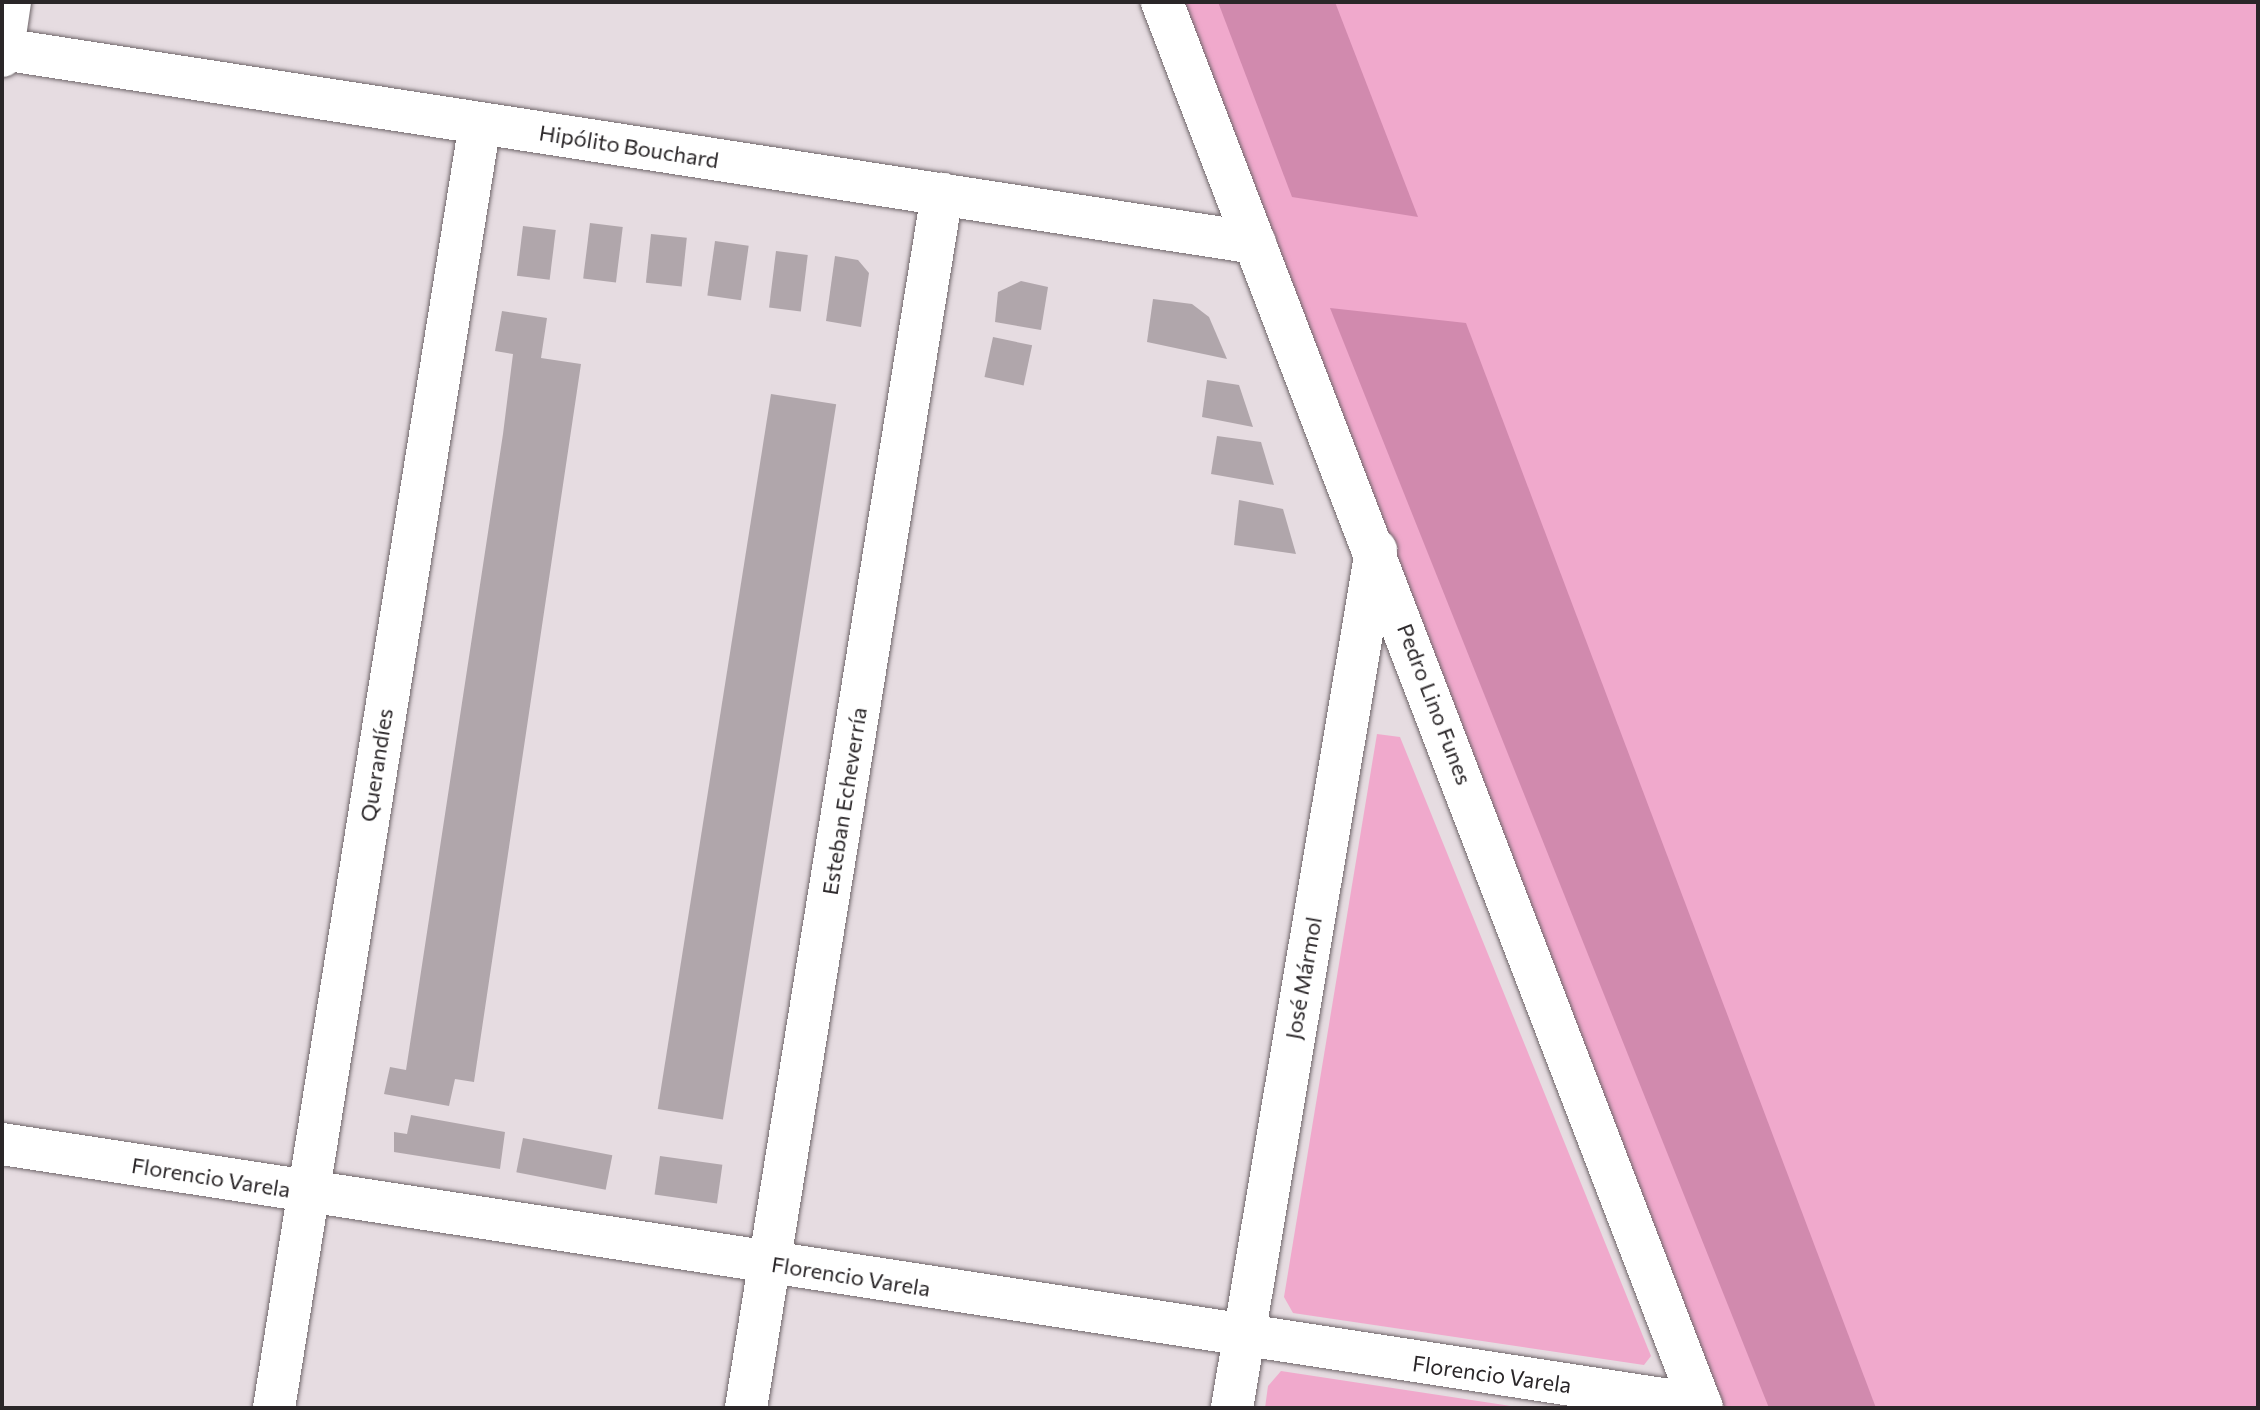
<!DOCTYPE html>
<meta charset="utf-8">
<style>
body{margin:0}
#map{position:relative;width:2260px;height:1410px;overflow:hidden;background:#e6dce1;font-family:Commissioner,sans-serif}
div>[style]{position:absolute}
.green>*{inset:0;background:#f0a9cc}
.water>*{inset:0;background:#d18aae}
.building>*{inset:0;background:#b0a6ab;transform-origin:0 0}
.roads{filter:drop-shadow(0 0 2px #6e6569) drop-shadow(0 0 2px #6e6569)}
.minor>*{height:42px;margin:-21px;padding:0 21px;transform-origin:21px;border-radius:21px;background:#fff}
span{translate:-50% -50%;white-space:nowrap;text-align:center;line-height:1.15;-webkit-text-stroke:6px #fff;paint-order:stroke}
.street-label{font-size:22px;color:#2a2628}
.frame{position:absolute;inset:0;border:4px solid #2a2628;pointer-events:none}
</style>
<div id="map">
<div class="green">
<i style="clip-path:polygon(1162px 2px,2258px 2px,2258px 1408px,1702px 1408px)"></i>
<i style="clip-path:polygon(1377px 734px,1400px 737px,1651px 1356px,1644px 1365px,1293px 1313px,1284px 1297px)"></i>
<i style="clip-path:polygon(1281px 1371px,1524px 1408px,1265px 1408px,1268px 1386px)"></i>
</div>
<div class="water">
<i style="clip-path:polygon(1218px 2px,1335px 2px,1418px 217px,1292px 197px)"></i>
<i style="clip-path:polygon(1330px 308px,1466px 323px,1876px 1408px,1769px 1408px)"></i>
</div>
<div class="building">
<i style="left:590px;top:223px;width:33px;height:56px;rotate:7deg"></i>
<i style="left:523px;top:226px;width:33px;height:50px;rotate:7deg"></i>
<i style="left:651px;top:234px;width:36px;height:49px;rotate:6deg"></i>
<i style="left:715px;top:241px;width:34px;height:55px;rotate:8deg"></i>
<i style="left:776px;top:251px;width:32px;height:57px;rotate:7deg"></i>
<i style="clip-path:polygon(835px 256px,858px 260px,869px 273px,861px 327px,826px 321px)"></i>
<i style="clip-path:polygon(1021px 281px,1048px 287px,1041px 330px,995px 322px,998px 292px)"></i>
<i style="clip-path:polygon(1153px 299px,1192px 304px,1209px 317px,1227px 359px,1147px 342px)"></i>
<i style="clip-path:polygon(502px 311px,547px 318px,541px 358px,581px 364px,474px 1082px,455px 1079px,449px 1106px,384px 1094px,390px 1067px,406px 1070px,503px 434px,513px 354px,495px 351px)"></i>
<i style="left:993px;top:337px;width:40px;height:41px;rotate:12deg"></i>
<i style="clip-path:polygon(1207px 380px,1239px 385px,1253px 427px,1202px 417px)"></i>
<i style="left:771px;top:394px;width:66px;height:724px;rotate:9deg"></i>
<i style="clip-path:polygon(1217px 436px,1261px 442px,1274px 485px,1211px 474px)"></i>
<i style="clip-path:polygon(1239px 500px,1283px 509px,1296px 554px,1234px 545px)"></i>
<i style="clip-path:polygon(411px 1115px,505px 1132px,500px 1169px,394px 1152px,394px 1132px,407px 1134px)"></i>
<i style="left:523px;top:1138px;width:91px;height:35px;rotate:11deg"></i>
<i style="left:660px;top:1156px;width:63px;height:39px;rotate:8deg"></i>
</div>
<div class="roads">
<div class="minor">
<i style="left:1162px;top:2px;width:1506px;rotate:68.99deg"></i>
<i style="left:2px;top:49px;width:1268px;rotate:8.8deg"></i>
<i style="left:2px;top:56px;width:55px;rotate:-81.6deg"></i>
<i style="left:2px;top:1144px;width:1719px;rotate:8.73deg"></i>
<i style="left:274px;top:1408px;width:1301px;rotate:-80.89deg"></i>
<i style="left:746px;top:1408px;width:1230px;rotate:-80.83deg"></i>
<i style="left:1232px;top:1408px;width:870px;rotate:-80.47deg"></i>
</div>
</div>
<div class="street-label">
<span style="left:629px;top:146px;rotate:9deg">Hipólito Bouchard</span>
<span style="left:1435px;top:704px;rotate:69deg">Pedro Lino Funes</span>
<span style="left:376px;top:765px;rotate:-81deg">Querandíes</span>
<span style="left:844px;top:801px;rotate:-81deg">Esteban Echeverría</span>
<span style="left:1303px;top:978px;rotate:-80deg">José Mármol</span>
<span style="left:211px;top:1177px;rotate:9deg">Florencio Varela</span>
<span style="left:851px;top:1276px;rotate:9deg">Florencio Varela</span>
<span style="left:1492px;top:1374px;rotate:8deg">Florencio Varela</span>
</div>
<div class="frame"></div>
</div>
